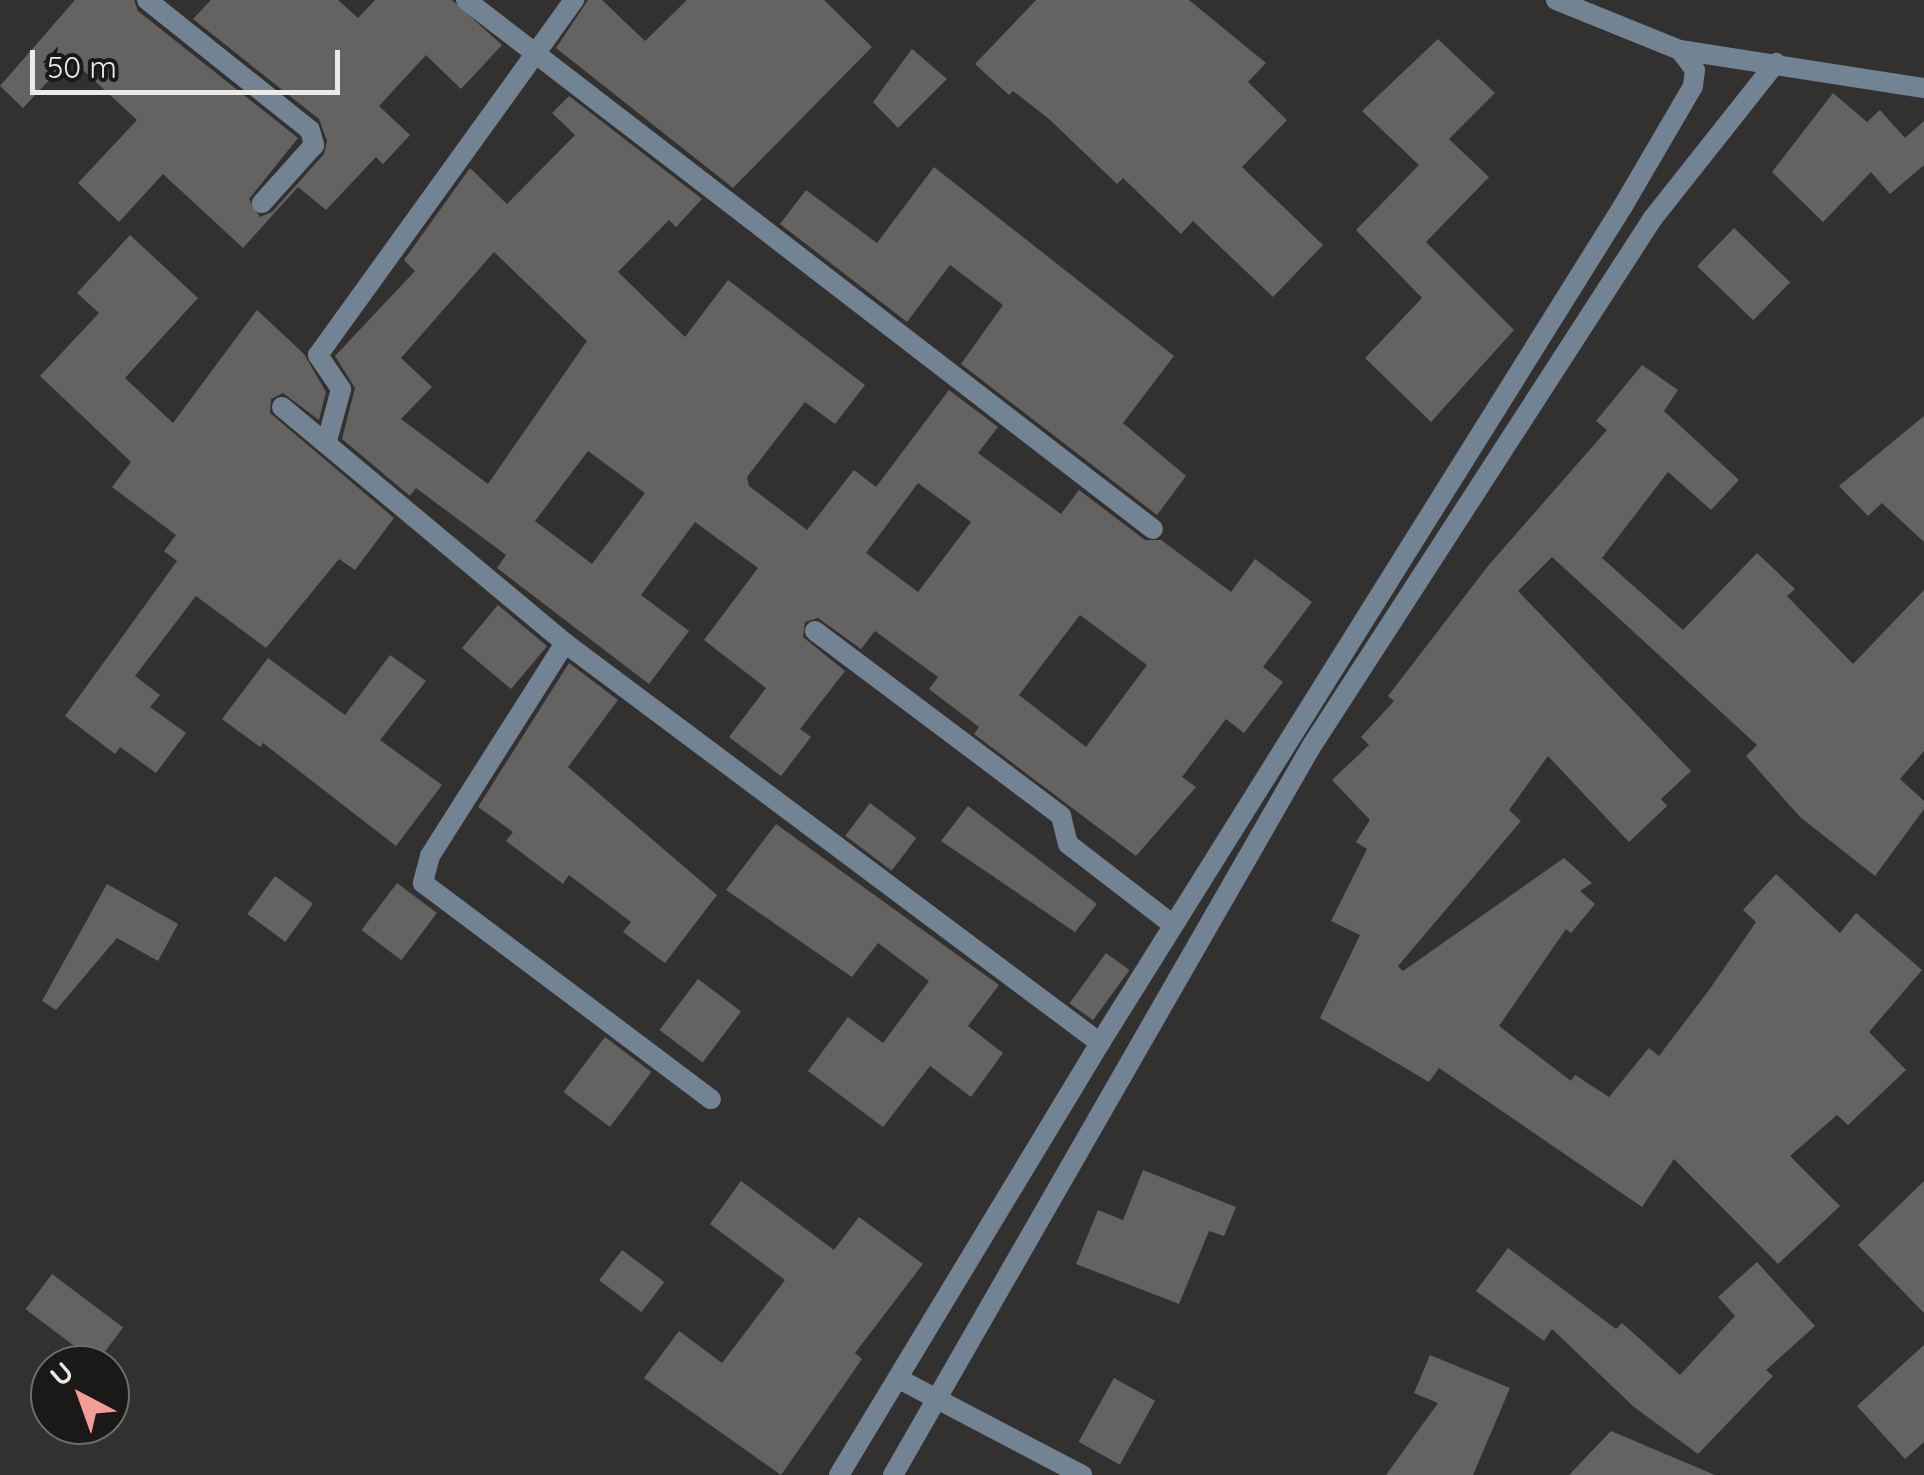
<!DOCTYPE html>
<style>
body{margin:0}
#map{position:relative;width:1924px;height:1475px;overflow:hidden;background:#33312f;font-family:Quicksand,sans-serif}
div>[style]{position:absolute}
.building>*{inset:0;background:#656361;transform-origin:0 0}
.minor>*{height:20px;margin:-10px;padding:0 10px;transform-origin:10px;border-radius:10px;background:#728493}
span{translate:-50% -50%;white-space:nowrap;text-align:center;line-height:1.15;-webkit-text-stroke:8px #1a1918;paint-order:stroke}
.north{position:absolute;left:30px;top:1345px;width:100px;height:100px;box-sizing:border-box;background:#1a1918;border:2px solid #6e6d6c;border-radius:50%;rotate:319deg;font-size:28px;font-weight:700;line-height:40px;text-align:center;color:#ebeae9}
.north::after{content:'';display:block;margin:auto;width:35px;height:45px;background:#f59b98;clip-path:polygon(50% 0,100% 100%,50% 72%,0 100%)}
.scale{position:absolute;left:30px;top:50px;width:310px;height:45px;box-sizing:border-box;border:5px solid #ebeae9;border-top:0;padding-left:12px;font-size:30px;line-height:35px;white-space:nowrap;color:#ebeae9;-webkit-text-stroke:8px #1a1918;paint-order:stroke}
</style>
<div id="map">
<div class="building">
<i style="clip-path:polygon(75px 0,134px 0,138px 11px,298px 138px,249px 199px,260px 217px,272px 212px,324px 154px,327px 141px,319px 119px,193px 19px,211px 0,338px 0,358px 18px,375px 0,452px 0,502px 45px,461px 89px,426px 55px,379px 106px,410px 135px,383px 164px,376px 157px,326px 210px,298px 187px,243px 248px,163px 174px,119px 222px,78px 183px,137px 120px,70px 58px,23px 108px,0 86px)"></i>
<i style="clip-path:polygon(588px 0,602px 0,645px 41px,687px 0,824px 0,872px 47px,733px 188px,556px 48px)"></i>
<i style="clip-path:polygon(1036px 0,1189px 0,1266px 63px,1248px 82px,1287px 120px,1242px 167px,1323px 245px,1273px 297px,1193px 221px,1181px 234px,1123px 178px,1117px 184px,1049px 119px,1013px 91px,1009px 95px,975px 64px)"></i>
<i style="clip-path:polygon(1438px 39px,1495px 93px,1449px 139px,1489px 177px,1426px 242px,1514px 330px,1431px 422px,1365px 358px,1422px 298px,1356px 230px,1419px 165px,1362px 111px)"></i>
<i style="clip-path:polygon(912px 49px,947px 79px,898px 128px,873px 102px)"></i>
<i style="clip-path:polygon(1833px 93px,1867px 122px,1880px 110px,1905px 138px,1924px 121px,1924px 165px,1890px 194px,1871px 172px,1823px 222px,1772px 172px)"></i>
<i style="clip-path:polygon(evenodd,569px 96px,702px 199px,676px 227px,669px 220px,618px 272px,685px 337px,728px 280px,865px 385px,835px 424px,805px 402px,747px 477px,749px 486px,807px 530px,854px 470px,876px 487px,949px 390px,998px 427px,978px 453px,1061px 514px,1079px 490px,1145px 540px,1161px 540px,1231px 592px,1255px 559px,1312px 602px,1263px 667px,1283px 682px,1244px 733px,1226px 719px,1182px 777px,1196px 787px,1136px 856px,974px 734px,979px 727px,929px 689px,938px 677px,875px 631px,861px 649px,818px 618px,805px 622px,803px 637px,845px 671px,800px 729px,811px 737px,781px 776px,729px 737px,766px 688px,704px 640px,758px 568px,695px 522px,641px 595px,689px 631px,649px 684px,497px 568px,506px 555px,416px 488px,410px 496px,342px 439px,355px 388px,335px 356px,415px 271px,404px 260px,470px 168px,507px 204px,575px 135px,552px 113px,569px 96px,494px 252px,587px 341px,488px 484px,401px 419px,432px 387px,401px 358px,494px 252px,569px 96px,588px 451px,645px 493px,592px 564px,535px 521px,588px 451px,569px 96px,918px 483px,971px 522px,918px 592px,866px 553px,918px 483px,569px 96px,1080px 615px,1147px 665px,1086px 747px,1019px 695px,1080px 615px)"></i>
<i style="clip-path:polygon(934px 167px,1174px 356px,1123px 423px,1186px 476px,1157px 515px,961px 364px,1003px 305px,950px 265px,907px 322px,780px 224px,806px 190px,877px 243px)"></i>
<i style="left:1734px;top:228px;width:78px;height:53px;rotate:44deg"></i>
<i style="clip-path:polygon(130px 235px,198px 298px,125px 378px,173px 423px,257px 310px,304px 354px,326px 392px,319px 420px,283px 393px,271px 399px,270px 413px,394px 518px,355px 570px,339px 559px,266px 648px,196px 596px,135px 676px,160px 695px,150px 707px,186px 733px,156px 773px,120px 747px,115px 754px,65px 716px,177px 561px,164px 551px,176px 535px,112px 487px,131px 462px,40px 376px,99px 313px,77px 293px)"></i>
<i style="clip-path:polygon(1642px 365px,1678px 390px,1664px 411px,1739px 480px,1711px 510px,1668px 472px,1602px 558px,1683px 630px,1757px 553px,1795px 589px,1787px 596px,1853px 664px,1924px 590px,1924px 751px,1900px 779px,1924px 801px,1924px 809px,1875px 876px,1800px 817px,1746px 756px,1757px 745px,1552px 557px,1518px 591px,1691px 771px,1661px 799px,1667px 806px,1629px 842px,1548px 756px,1509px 810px,1521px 821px,1398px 966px,1403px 971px,1564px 858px,1592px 883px,1580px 891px,1595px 904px,1571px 933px,1566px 929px,1499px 1026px,1571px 1081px,1575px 1075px,1609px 1097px,1649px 1048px,1659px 1056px,1709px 990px,1756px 922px,1743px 910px,1776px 874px,1840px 933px,1856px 913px,1922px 970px,1869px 1032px,1906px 1070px,1848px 1125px,1837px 1115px,1790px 1156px,1840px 1206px,1778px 1264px,1674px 1159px,1642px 1207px,1439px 1068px,1429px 1082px,1320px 1018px,1360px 935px,1331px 921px,1367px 849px,1356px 842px,1370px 820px,1332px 780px,1369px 745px,1361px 737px,1394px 701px,1388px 696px,1488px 566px,1607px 430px,1596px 421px)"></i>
<i style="clip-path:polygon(1924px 416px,1924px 542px,1882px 503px,1868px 516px,1839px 486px)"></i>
<i style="left:498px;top:605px;width:64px;height:56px;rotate:40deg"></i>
<i style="clip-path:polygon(390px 655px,426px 681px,380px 740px,442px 785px,396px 846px,263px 743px,260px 747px,222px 719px,268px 658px,345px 715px)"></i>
<i style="clip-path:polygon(569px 663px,618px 700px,568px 767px,717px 895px,665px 963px,623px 932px,631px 922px,569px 875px,563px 884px,506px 841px,513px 832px,478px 807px)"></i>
<i style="left:870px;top:803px;width:58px;height:41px;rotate:37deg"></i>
<i style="clip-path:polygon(968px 806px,1097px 904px,1075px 932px,941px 841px)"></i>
<i style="clip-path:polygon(776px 824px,999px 985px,968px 1026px,1003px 1053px,971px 1097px,930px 1066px,883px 1127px,808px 1071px,848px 1017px,883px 1043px,929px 981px,878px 943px,852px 977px,726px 890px)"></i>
<i style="left:275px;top:876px;width:47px;height:47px;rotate:36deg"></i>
<i style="left:397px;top:883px;width:50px;height:59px;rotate:37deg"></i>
<i style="clip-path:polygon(107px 884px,178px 924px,158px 961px,117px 938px,56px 1010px,42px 1001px)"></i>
<i style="left:1106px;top:953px;width:29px;height:62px;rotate:36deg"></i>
<i style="left:698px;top:979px;width:54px;height:64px;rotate:37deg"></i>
<i style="left:605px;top:1037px;width:58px;height:69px;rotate:37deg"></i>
<i style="clip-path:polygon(1143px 1170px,1236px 1207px,1224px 1236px,1209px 1231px,1179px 1304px,1076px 1264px,1098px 1210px,1123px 1220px)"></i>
<i style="clip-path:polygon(741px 1181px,834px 1250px,859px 1217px,923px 1264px,855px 1353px,862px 1359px,781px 1475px,644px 1378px,679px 1331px,722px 1363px,785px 1280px,710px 1224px)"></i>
<i style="clip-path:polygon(1924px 1181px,1924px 1313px,1858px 1245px)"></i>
<i style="clip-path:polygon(1508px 1248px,1616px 1329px,1622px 1323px,1680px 1375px,1735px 1316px,1718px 1297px,1757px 1262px,1815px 1326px,1766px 1370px,1773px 1376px,1698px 1454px,1634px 1407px,1552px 1329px,1544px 1341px,1476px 1291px)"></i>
<i style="left:622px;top:1250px;width:53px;height:38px;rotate:37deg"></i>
<i style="left:52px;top:1274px;width:89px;height:44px;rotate:37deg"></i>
<i style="clip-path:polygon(1924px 1345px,1924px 1442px,1905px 1459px,1857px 1406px)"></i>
<i style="clip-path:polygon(1430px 1355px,1510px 1388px,1473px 1475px,1386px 1475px,1438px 1403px,1414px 1393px)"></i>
<i style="left:1114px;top:1378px;width:47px;height:73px;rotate:29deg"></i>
<i style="clip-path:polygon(1611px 1431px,1715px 1475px,1569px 1475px)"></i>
</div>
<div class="minor">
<i style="left:147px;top:0;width:208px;rotate:38.6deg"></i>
<i style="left:310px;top:130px;width:16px;rotate:75deg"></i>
<i style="left:314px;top:145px;width:78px;rotate:131.9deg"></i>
<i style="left:466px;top:0;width:867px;rotate:37.6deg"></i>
<i style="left:1556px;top:0;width:134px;rotate:22deg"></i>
<i style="left:1680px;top:50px;width:247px;rotate:8.9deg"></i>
<i style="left:282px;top:407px;width:368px;rotate:39.8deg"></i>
<i style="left:565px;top:643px;width:668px;rotate:36.78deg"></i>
<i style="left:327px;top:441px;width:54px;rotate:-74.9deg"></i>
<i style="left:341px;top:389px;width:41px;rotate:-124.1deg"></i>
<i style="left:318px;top:355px;width:438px;rotate:-54.2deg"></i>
<i style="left:815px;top:631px;width:308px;rotate:36.9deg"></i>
<i style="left:1061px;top:816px;width:29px;rotate:76deg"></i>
<i style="left:1068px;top:844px;width:133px;rotate:37.6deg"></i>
<i style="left:565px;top:643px;width:252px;rotate:122.4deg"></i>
<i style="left:430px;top:856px;width:28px;rotate:105deg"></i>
<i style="left:423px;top:883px;width:360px;rotate:36.9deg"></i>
<i style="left:899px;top:1379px;width:207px;rotate:27.7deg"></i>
<i style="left:839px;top:1475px;width:505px;rotate:-58.86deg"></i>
<i style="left:1100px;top:1043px;width:987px;rotate:-58deg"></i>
<i style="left:1623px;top:206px;width:139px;rotate:-59.7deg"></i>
<i style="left:1693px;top:86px;width:16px;rotate:-83deg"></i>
<i style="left:1695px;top:70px;width:25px;rotate:-127deg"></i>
<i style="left:893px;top:1475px;width:839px;rotate:-60.14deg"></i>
<i style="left:1311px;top:747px;width:630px;rotate:-57.12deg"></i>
<i style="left:1653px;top:218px;width:198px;rotate:-51.6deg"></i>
</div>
<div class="north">U</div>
<div class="scale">50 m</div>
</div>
